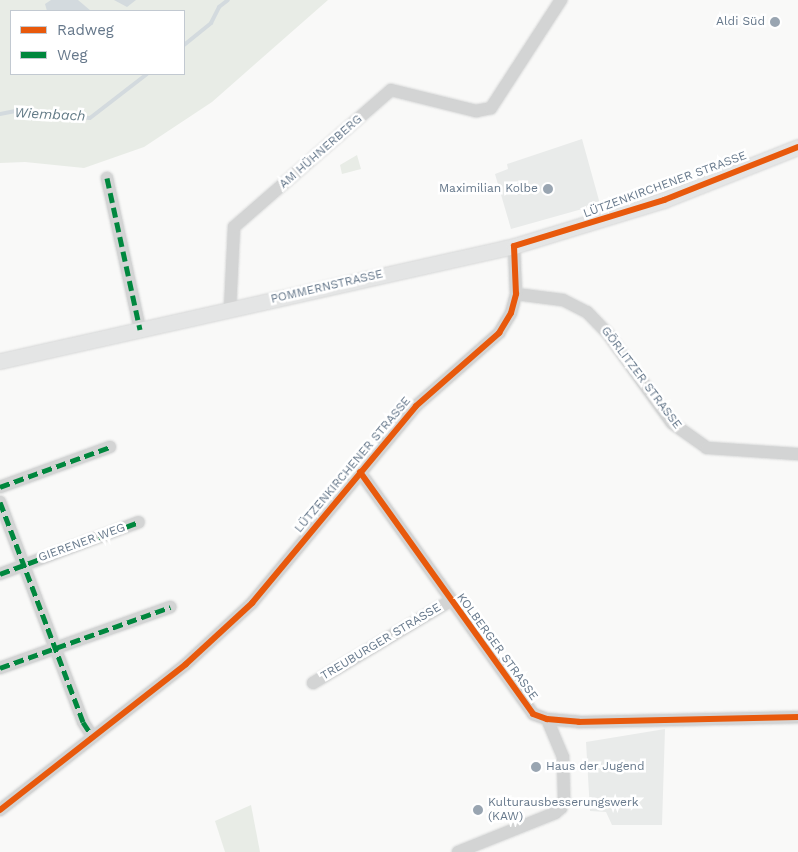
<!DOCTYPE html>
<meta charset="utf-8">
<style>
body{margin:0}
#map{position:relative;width:798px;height:852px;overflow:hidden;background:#f9f9f8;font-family:"Work Sans",sans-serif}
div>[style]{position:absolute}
.built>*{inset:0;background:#e9ebea}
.green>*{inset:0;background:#e8ece6}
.water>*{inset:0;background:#d3dade}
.stream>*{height:4px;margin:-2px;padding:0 2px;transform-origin:2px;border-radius:2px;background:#d3dade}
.roads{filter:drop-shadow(0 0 1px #d6d7d7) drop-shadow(0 0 1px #d6d7d7)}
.minor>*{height:12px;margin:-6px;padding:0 6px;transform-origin:6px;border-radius:6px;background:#d3d4d4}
.major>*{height:15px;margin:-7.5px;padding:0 7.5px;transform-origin:7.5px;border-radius:7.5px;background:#e4e5e5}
.quiet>*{height:5px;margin-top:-2.5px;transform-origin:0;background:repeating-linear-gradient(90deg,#00873e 0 10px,transparent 0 15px)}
.cycleway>*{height:6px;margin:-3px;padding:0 3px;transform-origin:3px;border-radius:3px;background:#e8590c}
.dots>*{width:14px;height:14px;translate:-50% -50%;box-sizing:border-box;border:2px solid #fff;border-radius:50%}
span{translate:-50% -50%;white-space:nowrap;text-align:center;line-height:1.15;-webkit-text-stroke:5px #fff;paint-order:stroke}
.poi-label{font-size:12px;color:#66788b}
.right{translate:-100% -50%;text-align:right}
.left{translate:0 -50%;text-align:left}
.street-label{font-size:12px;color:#66788b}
.water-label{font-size:14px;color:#627a86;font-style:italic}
.legend{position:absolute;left:10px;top:10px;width:175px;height:65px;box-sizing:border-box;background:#fff;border:1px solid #c2c9d1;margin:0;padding:6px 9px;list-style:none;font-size:15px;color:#66788b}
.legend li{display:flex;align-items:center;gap:10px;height:25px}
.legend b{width:25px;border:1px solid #c2c9d1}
</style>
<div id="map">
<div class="built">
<i style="clip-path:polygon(582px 139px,600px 204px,511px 229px,495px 174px,508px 169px,507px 164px)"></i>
<i style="clip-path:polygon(665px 729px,662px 825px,612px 825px,606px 812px,590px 811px,586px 742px)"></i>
</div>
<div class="green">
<i style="clip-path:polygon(evenodd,0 0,328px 0,212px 102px,144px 147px,84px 168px,25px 162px,0 163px,0 0,11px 11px,184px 11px,184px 74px,11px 74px,11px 11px)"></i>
<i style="clip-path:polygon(357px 155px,361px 169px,342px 174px,340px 165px)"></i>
<i style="clip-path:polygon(251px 805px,260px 852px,225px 852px,215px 821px)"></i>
</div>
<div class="water">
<i style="clip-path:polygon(51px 0,78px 0,91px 11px,47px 11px,45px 4px)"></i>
<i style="clip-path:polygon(114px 0,136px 0,127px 7px)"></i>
</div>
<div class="stream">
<i style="left:184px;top:45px;width:35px;rotate:-39deg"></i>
<i style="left:211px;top:23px;width:18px;rotate:-63deg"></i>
<i style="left:219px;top:7px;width:11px;rotate:-38deg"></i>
<i style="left:0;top:114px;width:21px;rotate:-11deg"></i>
<i style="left:21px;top:110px;width:69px;rotate:6.6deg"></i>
<i style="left:90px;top:118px;width:72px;rotate:-37.7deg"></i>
</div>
<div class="roads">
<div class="minor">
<i style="left:107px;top:178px;width:155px;rotate:77.7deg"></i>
<i style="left:516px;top:294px;width:47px;rotate:7.3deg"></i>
<i style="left:563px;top:300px;width:27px;rotate:27deg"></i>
<i style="left:587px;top:312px;width:30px;rotate:46deg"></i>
<i style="left:608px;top:334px;width:110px;rotate:54.3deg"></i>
<i style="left:672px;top:423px;width:43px;rotate:35.5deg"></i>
<i style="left:707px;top:448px;width:91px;rotate:3.8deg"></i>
<i style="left:230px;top:309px;width:82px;rotate:-87.2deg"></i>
<i style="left:234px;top:227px;width:208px;rotate:-41.1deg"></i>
<i style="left:391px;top:90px;width:88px;rotate:13.9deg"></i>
<i style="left:476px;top:111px;width:15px;rotate:-11deg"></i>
<i style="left:491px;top:108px;width:129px;rotate:-57.1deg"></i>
<i style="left:360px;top:472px;width:297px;rotate:54.4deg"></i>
<i style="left:533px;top:714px;width:15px;rotate:20deg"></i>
<i style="left:547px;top:719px;width:32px;rotate:5deg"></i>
<i style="left:579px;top:722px;width:219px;rotate:-1.3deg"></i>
<i style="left:0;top:487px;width:117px;rotate:-20deg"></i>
<i style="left:0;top:502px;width:235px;rotate:69.3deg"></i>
<i style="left:83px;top:722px;width:17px;rotate:57deg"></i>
<i style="left:0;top:574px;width:148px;rotate:-20.5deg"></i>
<i style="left:0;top:668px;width:181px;rotate:-19.7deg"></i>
<i style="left:313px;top:683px;width:160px;rotate:-30.9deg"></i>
<i style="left:0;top:810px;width:236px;rotate:-38.1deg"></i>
<i style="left:186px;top:664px;width:90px;rotate:-42.7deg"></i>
<i style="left:252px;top:603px;width:256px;rotate:-50.2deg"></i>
<i style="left:416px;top:406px;width:111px;rotate:-41.3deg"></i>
<i style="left:499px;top:333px;width:23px;rotate:-59deg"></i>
<i style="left:511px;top:313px;width:20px;rotate:-75deg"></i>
<i style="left:516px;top:294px;width:48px;rotate:-92.4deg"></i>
<i style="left:458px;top:852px;width:105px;rotate:-21.9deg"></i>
<i style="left:555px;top:813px;width:8px;rotate:-40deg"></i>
<i style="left:561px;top:808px;width:10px;rotate:-73deg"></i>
<i style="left:564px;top:798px;width:41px;rotate:-91.4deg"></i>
<i style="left:563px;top:757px;width:41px;rotate:-112.8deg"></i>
</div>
<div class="major">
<i style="left:0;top:361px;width:527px;rotate:-12.61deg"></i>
<i style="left:514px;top:246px;width:157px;rotate:-17deg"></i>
<i style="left:664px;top:200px;width:144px;rotate:-21.6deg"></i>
</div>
</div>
<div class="quiet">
<i style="left:107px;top:178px;width:155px;rotate:77.7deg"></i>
<i style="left:0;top:487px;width:117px;rotate:-20deg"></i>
<i style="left:0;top:502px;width:235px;rotate:69.3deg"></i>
<i style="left:83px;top:722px;width:17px;rotate:57deg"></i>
<i style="left:0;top:574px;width:148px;rotate:-20.5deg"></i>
<i style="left:0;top:668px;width:181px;rotate:-19.7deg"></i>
</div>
<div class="cycleway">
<i style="left:360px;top:472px;width:297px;rotate:54.4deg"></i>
<i style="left:533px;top:714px;width:15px;rotate:20deg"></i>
<i style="left:547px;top:719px;width:32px;rotate:5deg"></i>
<i style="left:579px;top:722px;width:219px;rotate:-1.3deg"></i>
<i style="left:0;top:810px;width:236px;rotate:-38.1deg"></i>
<i style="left:186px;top:664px;width:90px;rotate:-42.7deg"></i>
<i style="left:252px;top:603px;width:256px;rotate:-50.2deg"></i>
<i style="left:416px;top:406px;width:111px;rotate:-41.3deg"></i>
<i style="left:499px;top:333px;width:23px;rotate:-59deg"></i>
<i style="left:511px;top:313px;width:20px;rotate:-75deg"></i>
<i style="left:516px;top:294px;width:48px;rotate:-92.4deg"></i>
<i style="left:514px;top:246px;width:157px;rotate:-17deg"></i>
<i style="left:664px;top:200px;width:144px;rotate:-21.6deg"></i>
</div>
<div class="dots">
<i style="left:775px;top:22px;background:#99a5b1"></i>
<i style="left:548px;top:189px;background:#99a5b1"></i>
<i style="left:536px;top:767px;background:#99a5b1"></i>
<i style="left:478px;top:810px;background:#99a5b1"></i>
</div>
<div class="poi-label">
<span class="right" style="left:765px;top:22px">Aldi Süd</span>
<span class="right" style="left:538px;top:189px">Maximilian Kolbe</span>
<span class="left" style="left:546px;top:767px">Haus der Jugend</span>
<span class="left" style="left:488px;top:810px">Kulturausbesserungswerk<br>(KAW)</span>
</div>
<div class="street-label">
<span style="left:321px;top:152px;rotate:-41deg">AM HÜHNERBERG</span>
<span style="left:665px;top:185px;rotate:-20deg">LÜTZENKIRCHENER STRASSE</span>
<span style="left:327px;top:287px;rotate:-13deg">POMMERNSTRASSE</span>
<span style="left:641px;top:378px;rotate:53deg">GÖRLITZER STRASSE</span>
<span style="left:353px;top:465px;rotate:-50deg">LÜTZENKIRCHENER STRASSE</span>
<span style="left:82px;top:543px;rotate:-20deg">GIERENER WEG</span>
<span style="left:381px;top:642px;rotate:-31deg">TREUBURGER STRASSE</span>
<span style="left:497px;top:647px;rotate:54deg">KOLBERGER STRASSE</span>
</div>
<div class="water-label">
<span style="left:50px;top:114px;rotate:3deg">Wiembach</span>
</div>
<ul class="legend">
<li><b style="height:6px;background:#e8590c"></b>Radweg</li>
<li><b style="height:6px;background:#00873e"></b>Weg</li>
</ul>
</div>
